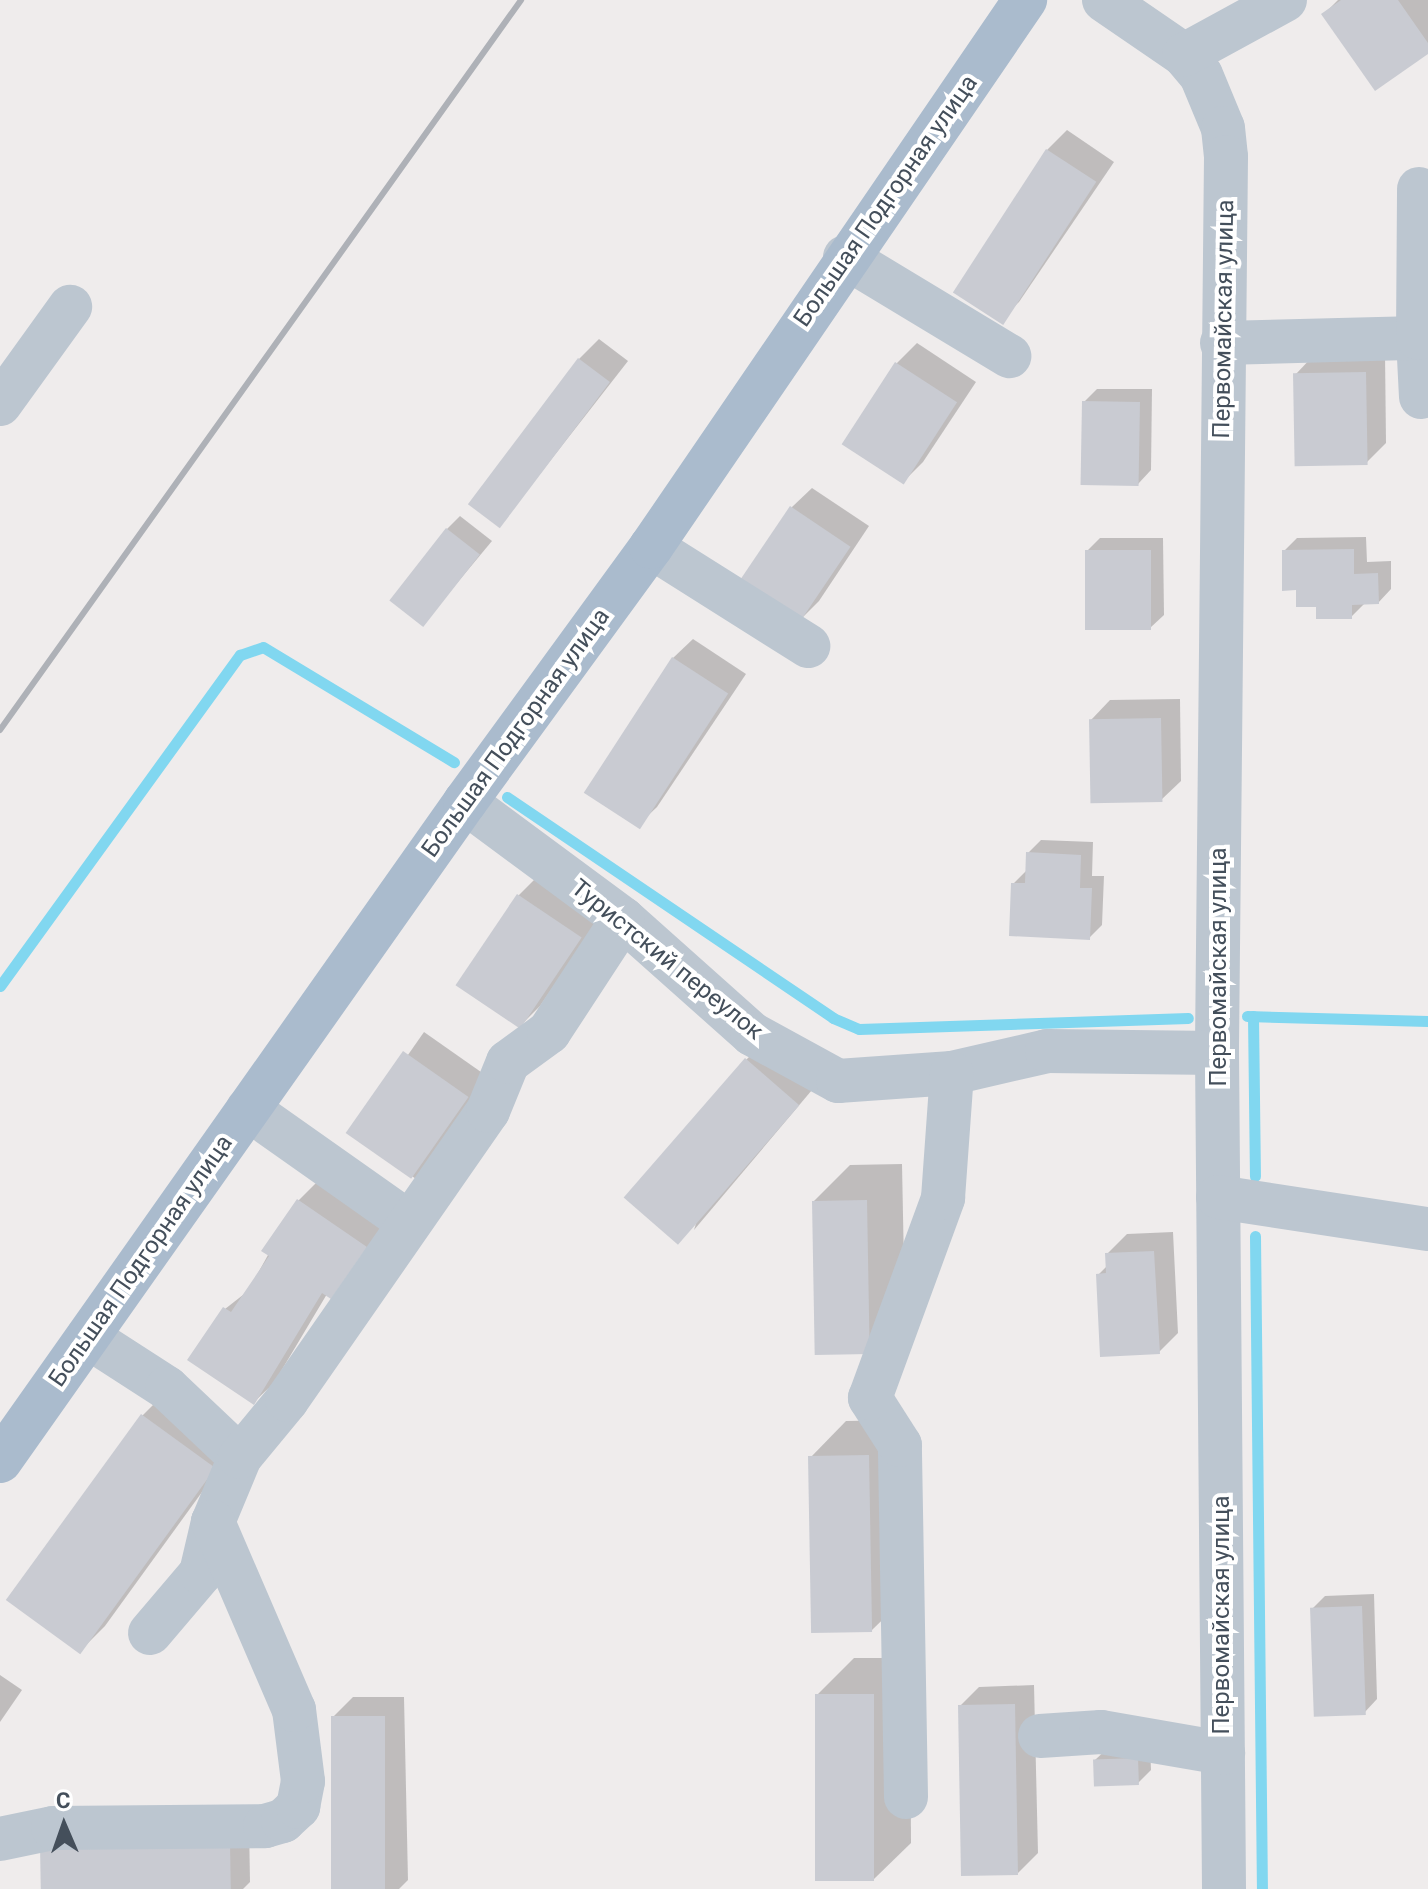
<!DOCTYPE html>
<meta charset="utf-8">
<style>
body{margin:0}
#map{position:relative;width:1428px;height:1889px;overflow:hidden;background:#efecec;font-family:Roboto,sans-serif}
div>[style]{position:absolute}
.shadow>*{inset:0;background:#0003;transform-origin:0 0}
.stream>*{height:11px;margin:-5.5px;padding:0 5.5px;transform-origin:5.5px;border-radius:5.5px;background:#81d7f0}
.building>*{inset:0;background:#c9cbd2;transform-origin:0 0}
.minor>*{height:44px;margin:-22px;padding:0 22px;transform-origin:22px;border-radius:22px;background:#bcc6d0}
.major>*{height:44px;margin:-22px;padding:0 22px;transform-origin:22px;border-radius:22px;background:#aabbcd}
.rail>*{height:6px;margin:-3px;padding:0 3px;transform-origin:3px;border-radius:3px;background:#aeb1b7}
span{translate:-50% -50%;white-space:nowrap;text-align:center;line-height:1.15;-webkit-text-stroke:8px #fff;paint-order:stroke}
.street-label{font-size:24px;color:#444f5b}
.north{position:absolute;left:24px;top:1785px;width:80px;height:80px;-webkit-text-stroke:6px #fff;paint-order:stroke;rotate:358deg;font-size:22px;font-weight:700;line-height:32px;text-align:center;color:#444f5b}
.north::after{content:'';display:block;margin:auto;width:28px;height:36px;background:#444f5b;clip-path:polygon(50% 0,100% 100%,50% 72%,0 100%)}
</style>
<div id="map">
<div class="shadow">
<i style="clip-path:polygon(1338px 0,1428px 0,1428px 52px,1324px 14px)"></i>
<i style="clip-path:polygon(1067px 130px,1114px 162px,1019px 302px,999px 321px,1047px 150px)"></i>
<i style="clip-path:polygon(599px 339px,628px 361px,500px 525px,579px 359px)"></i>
<i style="clip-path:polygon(917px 343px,976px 382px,923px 462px,903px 482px,844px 443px,897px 363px)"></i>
<i style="clip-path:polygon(1385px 353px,1386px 443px,1366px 463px,1295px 375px,1314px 355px)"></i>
<i style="clip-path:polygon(1097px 389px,1152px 389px,1151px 470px,1138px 484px,1084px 402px)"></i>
<i style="clip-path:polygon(812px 488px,869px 526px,819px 601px,800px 620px,792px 507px)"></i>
<i style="clip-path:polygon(460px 516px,492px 541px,422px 625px,447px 529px)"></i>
<i style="clip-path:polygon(1366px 537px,1367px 562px,1391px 561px,1391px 589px,1378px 603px,1365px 603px,1351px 617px,1318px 605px,1298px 588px,1284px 551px,1297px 538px)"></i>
<i style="clip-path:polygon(1100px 538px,1163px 538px,1164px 615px,1150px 628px,1087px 551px)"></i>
<i style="clip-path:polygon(693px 639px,746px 674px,657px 807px,637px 826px,673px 658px)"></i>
<i style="clip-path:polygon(1180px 699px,1181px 781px,1161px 800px,1091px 720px,1110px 700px)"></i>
<i style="clip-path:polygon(1041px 840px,1093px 842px,1092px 876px,1104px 876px,1102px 925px,1089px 938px,1013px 884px,1027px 870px,1028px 853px)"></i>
<i style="clip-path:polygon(539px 875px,600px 918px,540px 1006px,520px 1026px,459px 984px,519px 895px)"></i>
<i style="left:424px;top:1032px;width:77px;height:125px;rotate:35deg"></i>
<i style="clip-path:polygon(759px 1047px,812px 1090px,694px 1230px,746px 1060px)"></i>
<i style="clip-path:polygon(902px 1164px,905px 1316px,868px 1352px,814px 1201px,850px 1165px)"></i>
<i style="clip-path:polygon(318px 1181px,385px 1227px,327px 1294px,274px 1383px,254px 1402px,225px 1309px,248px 1291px,298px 1201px)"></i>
<i style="clip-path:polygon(1173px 1232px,1178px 1333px,1159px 1352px,1098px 1275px,1107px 1266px,1107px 1254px,1127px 1234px)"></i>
<i style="clip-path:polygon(168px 1390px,239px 1441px,105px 1626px,79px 1652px,142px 1416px)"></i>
<i style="clip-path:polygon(904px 1420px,909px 1594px,872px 1630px,810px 1458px,846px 1421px)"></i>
<i style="clip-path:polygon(1374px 1594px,1377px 1699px,1364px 1713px,1312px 1609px,1325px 1596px)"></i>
<i style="clip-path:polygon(854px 1658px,910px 1658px,911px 1843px,874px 1879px,817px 1695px)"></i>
<i style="clip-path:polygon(0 1675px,22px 1690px,0 1722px)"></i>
<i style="clip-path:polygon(1034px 1685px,1038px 1853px,1018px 1873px,960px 1706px,979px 1687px)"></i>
<i style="clip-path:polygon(353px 1697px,404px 1697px,408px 1880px,399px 1889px,333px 1889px,333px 1717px)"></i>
<i style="clip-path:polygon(1150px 1745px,1151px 1770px,1138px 1783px,1095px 1760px,1109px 1747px)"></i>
<i style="clip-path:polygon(249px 1824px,250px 1882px,243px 1889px,43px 1889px)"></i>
</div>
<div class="stream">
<i style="left:507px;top:797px;width:394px;rotate:34.1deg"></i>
<i style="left:833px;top:1018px;width:28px;rotate:23deg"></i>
<i style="left:859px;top:1029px;width:329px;rotate:-1.9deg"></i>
<i style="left:0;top:986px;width:409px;rotate:-54.1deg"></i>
<i style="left:240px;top:655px;width:24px;rotate:-19deg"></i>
<i style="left:263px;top:647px;width:223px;rotate:31.1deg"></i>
<i style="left:1247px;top:1016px;width:181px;rotate:1.6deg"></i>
<i style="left:1253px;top:1016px;width:160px;rotate:89.3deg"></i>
<i style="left:1255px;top:1236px;width:653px;rotate:89.39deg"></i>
</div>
<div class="building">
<i style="clip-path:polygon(1341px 0,1398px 0,1428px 43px,1428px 54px,1375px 91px,1321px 14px)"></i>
<i style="left:1046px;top:149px;width:60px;height:171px;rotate:33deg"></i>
<i style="left:578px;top:358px;width:40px;height:183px;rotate:37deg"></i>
<i style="left:895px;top:362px;width:74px;height:98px;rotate:33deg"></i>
<i style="left:1366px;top:372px;width:93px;height:73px;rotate:89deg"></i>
<i style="left:1082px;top:401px;width:58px;height:84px;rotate:1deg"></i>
<i style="left:790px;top:506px;width:73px;height:92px;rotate:34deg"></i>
<i style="left:446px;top:528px;width:43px;height:92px;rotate:38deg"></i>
<i style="clip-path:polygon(1354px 549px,1354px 574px,1378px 573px,1379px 604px,1352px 605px,1352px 619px,1316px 619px,1316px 607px,1296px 607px,1296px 590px,1282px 591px,1282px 550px)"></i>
<i style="left:1151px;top:550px;width:80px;height:66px;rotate:90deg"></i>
<i style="left:672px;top:657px;width:67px;height:162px;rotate:33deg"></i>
<i style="left:1161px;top:718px;width:84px;height:72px;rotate:89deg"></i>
<i style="clip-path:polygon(1026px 852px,1081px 855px,1080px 888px,1092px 888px,1090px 940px,1009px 936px,1011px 883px,1025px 883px)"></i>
<i style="left:517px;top:894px;width:78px;height:110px;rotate:34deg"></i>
<i style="left:403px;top:1051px;width:80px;height:100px;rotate:35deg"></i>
<i style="left:745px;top:1058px;width:72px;height:185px;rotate:41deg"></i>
<i style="clip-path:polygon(297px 1199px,367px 1247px,331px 1299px,322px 1293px,254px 1405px,187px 1360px,223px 1307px,231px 1312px,269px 1256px,261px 1251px)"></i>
<i style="left:867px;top:1200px;width:154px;height:55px;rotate:89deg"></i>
<i style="clip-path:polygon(1154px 1251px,1160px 1354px,1100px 1357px,1096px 1274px,1106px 1273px,1105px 1253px)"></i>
<i style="left:141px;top:1414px;width:92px;height:230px;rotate:36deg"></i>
<i style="left:869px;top:1455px;width:177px;height:61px;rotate:89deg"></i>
<i style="left:1362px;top:1606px;width:109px;height:52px;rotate:88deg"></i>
<i style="left:815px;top:1694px;width:59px;height:187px"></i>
<i style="left:1015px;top:1704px;width:171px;height:57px;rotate:89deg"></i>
<i style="left:331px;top:1716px;width:54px;height:173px"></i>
<i style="left:1138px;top:1758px;width:27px;height:45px;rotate:88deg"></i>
<i style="left:230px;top:1843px;width:46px;height:190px;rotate:89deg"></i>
</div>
<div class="minor">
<i style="left:1104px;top:0;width:97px;rotate:34.5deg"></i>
<i style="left:1184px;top:55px;width:26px;rotate:50deg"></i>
<i style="left:1201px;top:75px;width:57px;rotate:67.5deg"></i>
<i style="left:1223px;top:128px;width:29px;rotate:84deg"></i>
<i style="left:1226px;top:157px;width:896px;rotate:90.58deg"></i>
<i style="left:1217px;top:1053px;width:836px;rotate:89.52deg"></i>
<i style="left:1184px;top:55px;width:115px;rotate:-28.6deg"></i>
<i style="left:845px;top:257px;width:192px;rotate:31.1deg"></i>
<i style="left:1418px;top:338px;width:59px;rotate:87.1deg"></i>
<i style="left:1222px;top:343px;width:196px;rotate:-1.5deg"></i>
<i style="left:1418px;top:338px;width:149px;rotate:-89.6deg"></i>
<i style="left:0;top:404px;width:120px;rotate:-54.2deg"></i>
<i style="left:651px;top:547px;width:186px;rotate:32.2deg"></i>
<i style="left:465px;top:802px;width:197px;rotate:36.5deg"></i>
<i style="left:623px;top:919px;width:173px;rotate:41.7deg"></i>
<i style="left:752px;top:1034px;width:98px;rotate:28.7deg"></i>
<i style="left:838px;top:1081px;width:114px;rotate:-4deg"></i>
<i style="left:952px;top:1073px;width:98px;rotate:-13deg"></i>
<i style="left:1047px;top:1051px;width:170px;rotate:0.7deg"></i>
<i style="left:248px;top:1109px;width:196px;rotate:35.2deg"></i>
<i style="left:1218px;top:1197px;width:212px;rotate:8.7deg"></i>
<i style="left:88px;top:1337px;width:94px;rotate:32.8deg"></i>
<i style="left:167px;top:1388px;width:100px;rotate:43.4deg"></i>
<i style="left:150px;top:1633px;width:79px;rotate:-49.6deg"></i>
<i style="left:201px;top:1573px;width:52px;rotate:-76.8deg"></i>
<i style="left:213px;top:1522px;width:70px;rotate:-67.4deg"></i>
<i style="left:240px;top:1457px;width:74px;rotate:-50.5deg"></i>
<i style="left:287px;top:1400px;width:352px;rotate:-55.2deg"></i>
<i style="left:488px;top:1111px;width:53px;rotate:-67.8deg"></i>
<i style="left:508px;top:1062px;width:51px;rotate:-36.2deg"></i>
<i style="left:549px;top:1032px;width:135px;rotate:-56.8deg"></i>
<i style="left:1040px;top:1736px;width:61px;rotate:-3.8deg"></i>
<i style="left:1101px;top:1732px;width:124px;rotate:9.8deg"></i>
<i style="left:906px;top:1797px;width:352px;rotate:-91deg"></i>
<i style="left:900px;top:1445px;width:56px;rotate:-122.6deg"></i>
<i style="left:870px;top:1398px;width:213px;rotate:-69.9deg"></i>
<i style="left:943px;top:1198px;width:125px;rotate:-85.9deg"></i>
<i style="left:0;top:1839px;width:54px;rotate:-11.7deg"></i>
<i style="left:53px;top:1828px;width:212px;rotate:-0.5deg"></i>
<i style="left:265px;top:1826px;width:19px;rotate:-16deg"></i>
<i style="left:283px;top:1821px;width:21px;rotate:-43deg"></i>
<i style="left:298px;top:1807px;width:26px;rotate:-79deg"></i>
<i style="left:303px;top:1781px;width:72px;rotate:-97.2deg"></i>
<i style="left:294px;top:1710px;width:205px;rotate:-113.3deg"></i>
</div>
<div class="major">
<i style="left:0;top:1461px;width:807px;rotate:-54.79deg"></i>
<i style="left:465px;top:802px;width:316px;rotate:-53.9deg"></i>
<i style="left:651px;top:547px;width:663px;rotate:-55.64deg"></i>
</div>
<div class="rail">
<i style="left:0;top:730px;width:897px;rotate:-54.48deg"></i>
</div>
<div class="street-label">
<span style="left:886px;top:201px;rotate:-55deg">Большая Подгорная улица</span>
<span style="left:1224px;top:319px;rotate:-89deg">Первомайская улица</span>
<span style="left:516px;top:733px;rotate:-54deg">Большая Подгорная улица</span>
<span style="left:667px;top:960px;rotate:39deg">Туристский переулок</span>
<span style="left:1219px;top:967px;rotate:-90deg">Первомайская улица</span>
<span style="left:141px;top:1261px;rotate:-55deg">Большая Подгорная улица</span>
<span style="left:1222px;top:1615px;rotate:-90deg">Первомайская улица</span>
</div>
<div class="north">С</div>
</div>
